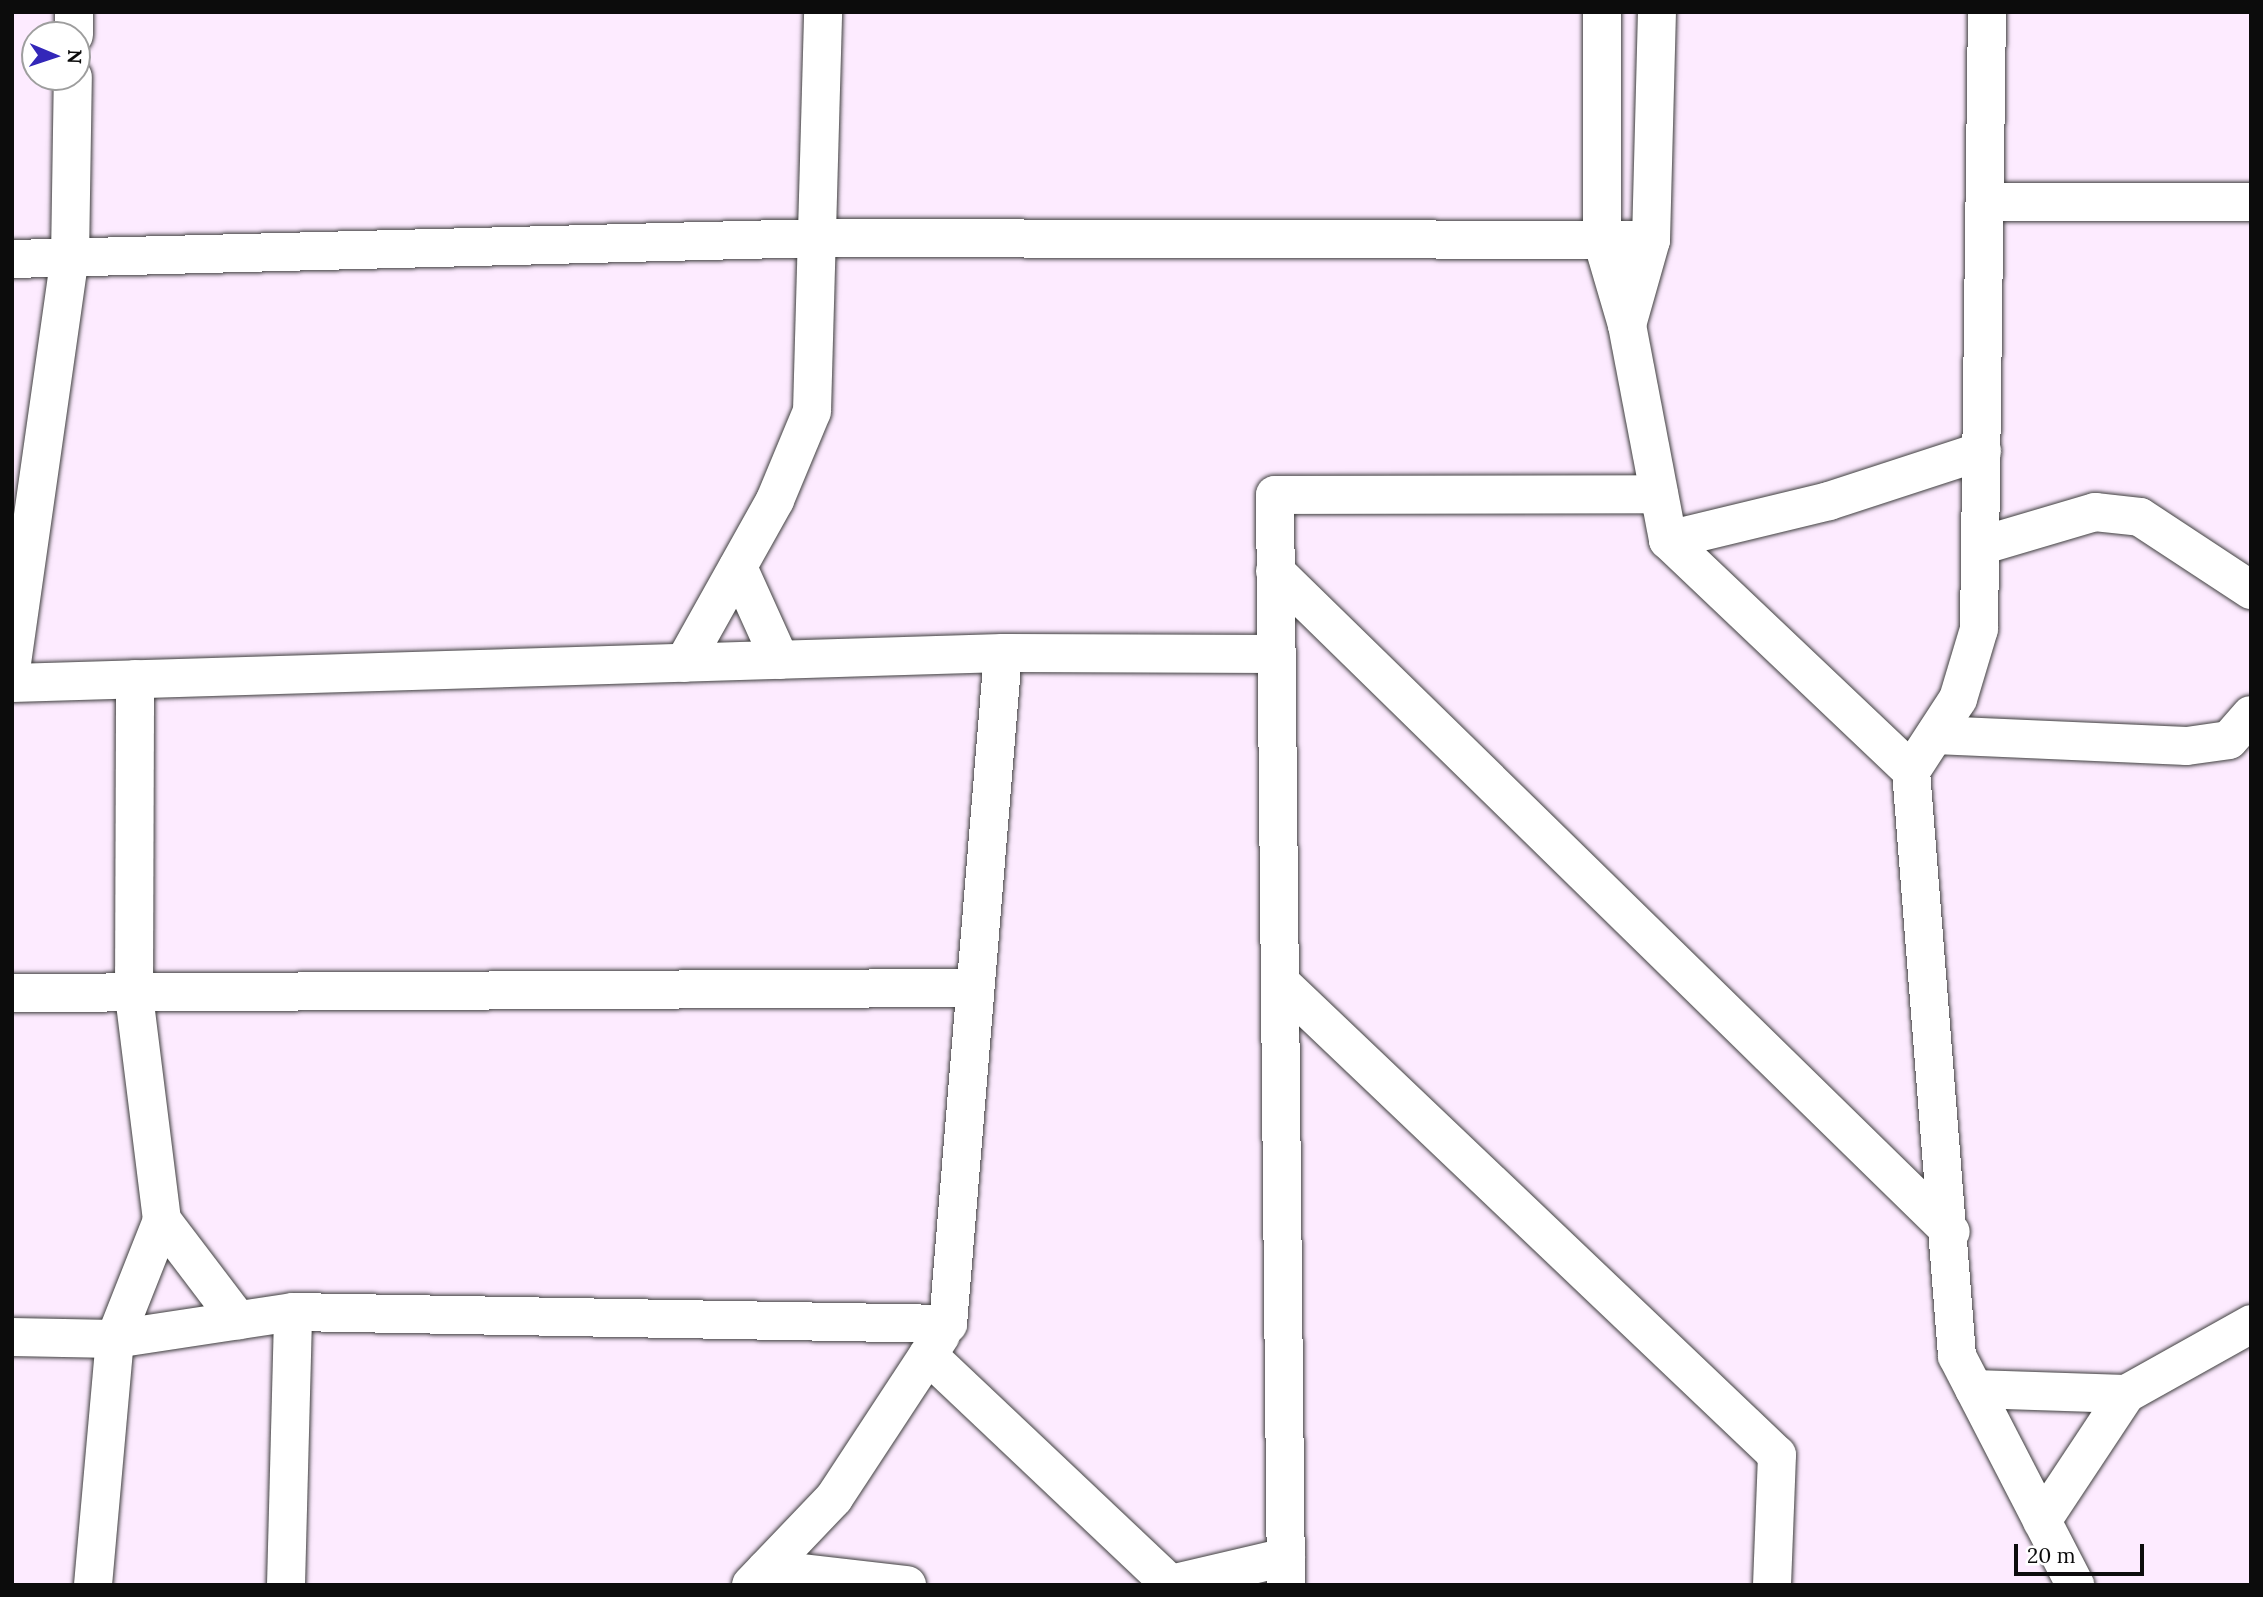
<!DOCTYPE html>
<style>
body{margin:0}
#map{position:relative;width:2263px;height:1597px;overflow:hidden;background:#fdebff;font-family:Lora,serif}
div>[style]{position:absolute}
.roads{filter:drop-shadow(0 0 2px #3f3f3f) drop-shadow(0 0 2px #3f3f3f)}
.minor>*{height:38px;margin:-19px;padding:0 19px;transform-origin:19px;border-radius:19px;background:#fff}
span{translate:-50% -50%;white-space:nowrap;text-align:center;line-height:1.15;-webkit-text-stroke:7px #fff;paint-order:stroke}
.frame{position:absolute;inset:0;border:14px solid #0c0c0c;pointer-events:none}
.north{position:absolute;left:21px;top:21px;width:70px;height:70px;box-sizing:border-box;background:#fff;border:2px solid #9e9e9e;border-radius:50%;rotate:92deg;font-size:19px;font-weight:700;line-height:28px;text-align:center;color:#0c0c0c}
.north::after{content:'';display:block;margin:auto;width:24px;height:32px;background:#3327b9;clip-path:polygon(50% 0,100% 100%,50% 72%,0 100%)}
.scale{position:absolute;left:2014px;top:1544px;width:130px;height:32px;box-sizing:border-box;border:4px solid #0c0c0c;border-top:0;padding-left:9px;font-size:21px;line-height:24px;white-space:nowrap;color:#0c0c0c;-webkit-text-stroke:5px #fff;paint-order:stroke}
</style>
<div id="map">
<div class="roads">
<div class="minor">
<i style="left:1602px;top:12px;width:228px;rotate:90deg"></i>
<i style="left:1602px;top:240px;width:89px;rotate:73.6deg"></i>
<i style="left:1627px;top:325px;width:219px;rotate:79.2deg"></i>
<i style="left:1668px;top:540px;width:335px;rotate:43.5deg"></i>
<i style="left:1911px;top:771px;width:587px;rotate:85.5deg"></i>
<i style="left:1957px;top:1356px;width:258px;rotate:62.7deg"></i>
<i style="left:74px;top:35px;width:23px;rotate:-90deg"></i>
<i style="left:1985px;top:202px;width:266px"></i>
<i style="left:12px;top:259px;width:805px;rotate:-1.49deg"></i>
<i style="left:817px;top:238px;width:834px;rotate:0.14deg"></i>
<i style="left:1627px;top:325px;width:88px;rotate:-74.2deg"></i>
<i style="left:1651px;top:240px;width:228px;rotate:-88.5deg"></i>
<i style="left:1668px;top:540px;width:166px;rotate:-13.6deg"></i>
<i style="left:1829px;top:501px;width:161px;rotate:-18.1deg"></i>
<i style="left:1980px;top:546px;width:120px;rotate:-16.5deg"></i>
<i style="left:2095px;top:512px;width:45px;rotate:6.3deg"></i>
<i style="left:2140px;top:517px;width:133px;rotate:33.3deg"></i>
<i style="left:738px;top:567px;width:102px;rotate:65.7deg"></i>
<i style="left:1275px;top:571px;width:945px;rotate:44.36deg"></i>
<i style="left:12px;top:663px;width:409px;rotate:-81.9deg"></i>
<i style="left:70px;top:258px;width:181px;rotate:-89.1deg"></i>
<i style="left:684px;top:663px;width:187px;rotate:-60.8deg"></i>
<i style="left:775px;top:500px;width:96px;rotate:-67.4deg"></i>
<i style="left:812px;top:411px;width:399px;rotate:-88.4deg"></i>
<i style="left:12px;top:683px;width:991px;rotate:-1.73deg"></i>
<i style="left:1003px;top:653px;width:273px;rotate:0.2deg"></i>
<i style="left:1935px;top:735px;width:252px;rotate:2.5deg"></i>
<i style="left:2187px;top:746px;width:42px;rotate:-8.1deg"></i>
<i style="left:2229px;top:740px;width:33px;rotate:-49deg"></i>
<i style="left:1911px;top:771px;width:86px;rotate:-56.9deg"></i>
<i style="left:1958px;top:699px;width:73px;rotate:-73.3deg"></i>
<i style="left:1979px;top:629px;width:617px;rotate:-89.26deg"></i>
<i style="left:1280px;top:982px;width:686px;rotate:43.58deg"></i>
<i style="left:1777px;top:1455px;width:130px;rotate:92.2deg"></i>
<i style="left:12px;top:993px;width:963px;rotate:-0.3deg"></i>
<i style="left:162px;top:1220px;width:126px;rotate:52.8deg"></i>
<i style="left:12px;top:1337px;width:103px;rotate:1.1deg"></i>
<i style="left:115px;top:1339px;width:180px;rotate:-8.6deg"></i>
<i style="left:293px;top:1312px;width:655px;rotate:1.05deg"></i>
<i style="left:948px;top:1324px;width:673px;rotate:-85.31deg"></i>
<i style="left:928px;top:1355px;width:333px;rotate:43.4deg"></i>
<i style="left:1974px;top:1389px;width:152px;rotate:1.9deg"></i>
<i style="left:2126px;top:1394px;width:143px;rotate:-29.2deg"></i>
<i style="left:2042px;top:1521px;width:152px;rotate:-56.5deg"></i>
<i style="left:766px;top:1569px;width:142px;rotate:6.5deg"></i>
<i style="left:93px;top:1585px;width:247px;rotate:-84.9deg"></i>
<i style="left:115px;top:1339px;width:128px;rotate:-68.4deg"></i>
<i style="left:162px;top:1220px;width:228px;rotate:-97.1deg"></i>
<i style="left:134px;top:994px;width:315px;rotate:-89.8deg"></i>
<i style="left:286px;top:1585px;width:273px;rotate:-88.5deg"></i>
<i style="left:751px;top:1585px;width:120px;rotate:-46.3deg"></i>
<i style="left:834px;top:1498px;width:195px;rotate:-56.7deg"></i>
<i style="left:1167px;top:1585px;width:122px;rotate:-13.2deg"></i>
<i style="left:1286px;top:1585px;width:1090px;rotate:-90.58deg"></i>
<i style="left:1275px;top:495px;width:384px;rotate:-0.1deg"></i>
</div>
</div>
<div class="frame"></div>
<div class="north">N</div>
<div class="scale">20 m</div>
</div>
